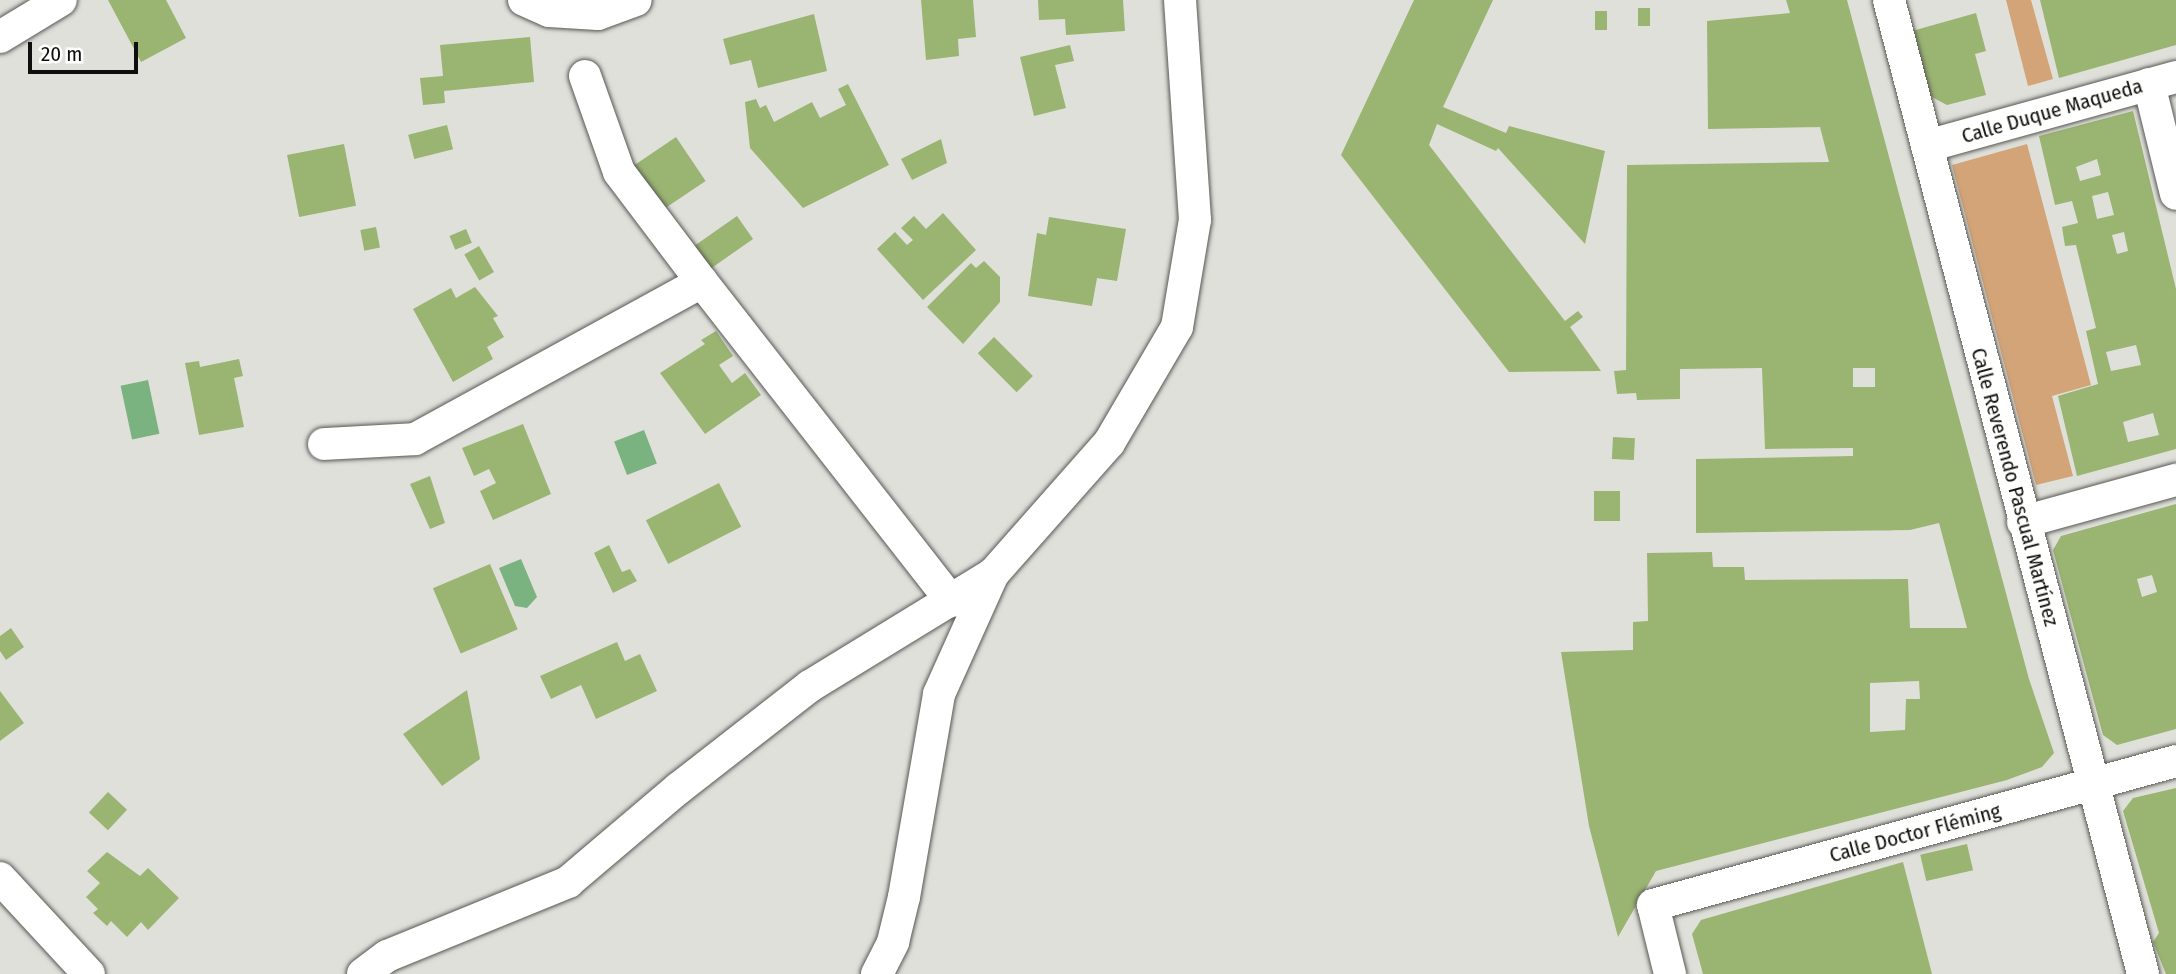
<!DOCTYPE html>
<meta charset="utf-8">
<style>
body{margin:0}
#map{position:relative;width:2176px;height:974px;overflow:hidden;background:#e0e0db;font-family:"Fira Sans Condensed",sans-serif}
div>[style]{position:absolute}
.green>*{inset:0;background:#d3a478}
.water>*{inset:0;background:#7ab37f;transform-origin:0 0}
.building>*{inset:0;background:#9ab472;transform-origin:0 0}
.roads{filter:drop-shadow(0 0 2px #585854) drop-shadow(0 0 2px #585854)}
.street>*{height:32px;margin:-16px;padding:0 16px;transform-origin:16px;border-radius:16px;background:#fff}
span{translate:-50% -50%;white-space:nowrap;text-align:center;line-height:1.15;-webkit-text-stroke:5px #fffffe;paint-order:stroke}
.street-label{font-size:21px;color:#0f0f0d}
.scale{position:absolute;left:28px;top:42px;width:110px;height:32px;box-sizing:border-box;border:4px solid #0f0f0d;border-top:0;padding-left:9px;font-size:21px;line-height:24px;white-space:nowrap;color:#0f0f0d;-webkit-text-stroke:5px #fffffe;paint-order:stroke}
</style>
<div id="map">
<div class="green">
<i style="clip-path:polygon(2006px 0,2031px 0,2053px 79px,2028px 86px)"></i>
<i style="clip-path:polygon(2027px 144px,2091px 385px,2052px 396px,2073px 476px,2036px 485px,1952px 165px)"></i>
</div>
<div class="water">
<i style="left:148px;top:380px;width:55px;height:28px;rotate:78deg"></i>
<i style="left:644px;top:430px;width:36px;height:32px;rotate:69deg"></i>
<i style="clip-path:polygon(521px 559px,537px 597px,527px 608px,515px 606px,499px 568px)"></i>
</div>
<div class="building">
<i style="clip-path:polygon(108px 0,166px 0,186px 38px,141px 62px)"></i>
<i style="clip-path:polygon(921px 0,973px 0,976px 37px,958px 39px,959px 56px,926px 60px)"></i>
<i style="clip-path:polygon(1038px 0,1123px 0,1125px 31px,1066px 35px,1065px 19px,1039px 20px)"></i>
<i style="clip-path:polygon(1414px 0,1493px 0,1443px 107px,1506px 133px,1509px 126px,1605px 151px,1585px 244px,1498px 148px,1496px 151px,1437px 124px,1429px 145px,1565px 321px,1578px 311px,1583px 317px,1570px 327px,1601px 371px,1509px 372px,1341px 155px)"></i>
<i style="clip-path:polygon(evenodd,1786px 0,1847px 0,2029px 679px,2054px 753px,2042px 767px,2007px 780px,1656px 871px,1618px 937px,1589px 826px,1561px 652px,1633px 650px,1633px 622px,1648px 621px,1647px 553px,1712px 552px,1713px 567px,1744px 567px,1745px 580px,1908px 579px,1910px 628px,1967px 628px,1939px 523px,1910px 530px,1696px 533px,1696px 459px,1853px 456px,1853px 448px,1765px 449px,1762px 368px,1680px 369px,1680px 399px,1637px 400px,1636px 393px,1617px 394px,1614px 371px,1626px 370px,1627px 165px,1829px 162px,1820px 127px,1708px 129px,1707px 21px,1790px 13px,1786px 0,1853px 368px,1875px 368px,1875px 387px,1853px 387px,1853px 368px,1786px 0,1919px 681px,1920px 699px,1906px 699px,1905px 730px,1870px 732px,1870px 683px,1919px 681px)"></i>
<i style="clip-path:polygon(2040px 0,2176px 0,2176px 45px,2059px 78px)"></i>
<i style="left:1638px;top:8px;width:12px;height:18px"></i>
<i style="left:1595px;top:11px;width:12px;height:19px"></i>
<i style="clip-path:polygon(1976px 13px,1986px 51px,1975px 54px,1986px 95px,1947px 105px,1930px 96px,1912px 31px)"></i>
<i style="clip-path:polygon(814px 14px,827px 71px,758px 88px,751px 60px,730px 65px,723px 39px)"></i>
<i style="clip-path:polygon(530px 37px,534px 82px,444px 91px,445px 103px,423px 105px,420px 78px,443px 76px,440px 45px)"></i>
<i style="clip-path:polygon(1070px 45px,1074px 61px,1055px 65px,1066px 108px,1034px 116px,1020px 57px)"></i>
<i style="clip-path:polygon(848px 84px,889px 165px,803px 208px,750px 148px,745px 102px,756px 99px,760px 108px,766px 105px,774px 122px,812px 102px,820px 118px,846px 105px,838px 89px)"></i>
<i style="clip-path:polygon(evenodd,2133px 111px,2176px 289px,2176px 449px,2077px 476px,2058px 396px,2098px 384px,2086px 331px,2096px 328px,2076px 245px,2065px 246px,2062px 227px,2078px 223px,2072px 201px,2055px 205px,2039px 136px,2133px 111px,2097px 159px,2101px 175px,2080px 181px,2076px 167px,2097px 159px,2133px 111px,2108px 192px,2114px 215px,2097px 219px,2092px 196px,2108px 192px,2133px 111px,2124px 232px,2128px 251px,2117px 254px,2112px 235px,2124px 232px,2133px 111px,2136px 345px,2141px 365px,2111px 371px,2106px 352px,2136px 345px,2133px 111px,2153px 413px,2159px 435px,2128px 442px,2123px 422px,2153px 413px)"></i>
<i style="left:447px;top:125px;width:25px;height:40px;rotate:76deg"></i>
<i style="left:676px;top:137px;width:53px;height:53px;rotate:56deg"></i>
<i style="clip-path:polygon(941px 139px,947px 163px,912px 180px,901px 159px)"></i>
<i style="left:344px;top:144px;width:63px;height:58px;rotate:79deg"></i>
<i style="clip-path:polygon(943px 213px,976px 250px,923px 300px,877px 249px,895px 232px,907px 245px,913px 240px,901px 228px,914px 216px,926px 229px)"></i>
<i style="left:737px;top:216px;width:28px;height:58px;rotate:55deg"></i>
<i style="clip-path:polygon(1049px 217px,1126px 229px,1117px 281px,1097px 278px,1092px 306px,1028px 296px,1037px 233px,1046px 235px)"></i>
<i style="left:376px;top:227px;width:21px;height:16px;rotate:79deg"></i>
<i style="left:466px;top:229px;width:15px;height:18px;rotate:67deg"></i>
<i style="left:479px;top:246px;width:30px;height:17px;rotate:60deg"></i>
<i style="clip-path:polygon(984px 261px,1000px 277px,1000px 302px,963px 344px,927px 307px,971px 263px,976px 268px)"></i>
<i style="clip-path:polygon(475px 287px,498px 316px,493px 318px,504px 337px,487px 347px,493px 359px,453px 382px,413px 309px,451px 288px,456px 298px)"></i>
<i style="clip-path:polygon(716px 331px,733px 356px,719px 365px,732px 383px,745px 373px,761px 395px,705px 434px,660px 373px,705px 344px,701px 340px)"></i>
<i style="left:994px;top:337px;width:55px;height:23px;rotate:45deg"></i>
<i style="clip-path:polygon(239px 359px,243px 376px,234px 378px,244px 427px,199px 435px,185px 363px,199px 361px,200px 367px)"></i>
<i style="clip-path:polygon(523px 424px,551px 494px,493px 520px,480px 491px,496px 483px,489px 469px,474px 476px,462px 448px)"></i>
<i style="left:1613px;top:437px;width:22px;height:22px;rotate:3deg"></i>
<i style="clip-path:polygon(430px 476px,445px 523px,430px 529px,410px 484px)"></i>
<i style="left:719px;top:483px;width:49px;height:82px;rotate:63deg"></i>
<i style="left:1594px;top:491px;width:26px;height:30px"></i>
<i style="clip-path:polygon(evenodd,2176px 504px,2176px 729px,2117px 745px,2103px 735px,2053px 550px,2061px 536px,2176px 504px,2152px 575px,2157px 592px,2142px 597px,2137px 579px,2152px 575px)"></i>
<i style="clip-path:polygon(609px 545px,622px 572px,630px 569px,637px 581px,613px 593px,594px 553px)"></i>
<i style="left:490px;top:564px;width:71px;height:62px;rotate:67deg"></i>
<i style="clip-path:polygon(11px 628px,24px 647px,6px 660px,0 651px,0 636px)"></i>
<i style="clip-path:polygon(617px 642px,625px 661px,640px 654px,657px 691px,596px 719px,581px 685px,551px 699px,540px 676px)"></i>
<i style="clip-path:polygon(467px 690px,480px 759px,442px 786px,403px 734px)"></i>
<i style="clip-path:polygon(0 691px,24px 723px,0 741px)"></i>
<i style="clip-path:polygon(2176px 788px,2176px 974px,2166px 974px,2153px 942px,2159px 933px,2123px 811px,2133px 798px)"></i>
<i style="left:108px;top:792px;width:26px;height:28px;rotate:43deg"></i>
<i style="left:1967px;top:844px;width:27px;height:48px;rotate:77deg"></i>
<i style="clip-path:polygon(107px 852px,140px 876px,148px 868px,179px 898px,148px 930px,141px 922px,127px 937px,111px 921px,107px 926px,93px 913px,98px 909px,86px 897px,100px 883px,87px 871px)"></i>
<i style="clip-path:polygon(1903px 862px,1932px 974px,1703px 974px,1692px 934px,1701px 920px)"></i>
</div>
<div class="roads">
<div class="street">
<i style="left:524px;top:0;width:27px;rotate:24deg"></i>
<i style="left:549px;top:11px;width:49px;rotate:3.5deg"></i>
<i style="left:598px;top:14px;width:40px;rotate:-20.2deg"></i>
<i style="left:1889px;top:0;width:1007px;rotate:75.38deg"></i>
<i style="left:0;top:37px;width:71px;rotate:-31.2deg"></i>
<i style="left:585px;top:76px;width:102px;rotate:70.5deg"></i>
<i style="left:619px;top:172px;width:138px;rotate:53deg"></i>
<i style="left:2149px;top:84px;width:113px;rotate:76.2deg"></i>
<i style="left:1927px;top:146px;width:258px;rotate:-15.5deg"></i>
<i style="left:324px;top:444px;width:91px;rotate:-3.1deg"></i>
<i style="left:415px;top:439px;width:327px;rotate:-28.7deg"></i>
<i style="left:702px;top:282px;width:405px;rotate:52deg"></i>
<i style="left:2023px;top:522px;width:159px;rotate:-15.4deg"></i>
<i style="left:0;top:878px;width:131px;rotate:47.2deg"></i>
<i style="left:363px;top:974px;width:30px;rotate:-37deg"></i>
<i style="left:387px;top:956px;width:196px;rotate:-22.2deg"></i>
<i style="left:568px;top:882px;width:145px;rotate:-40.3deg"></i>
<i style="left:679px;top:788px;width:166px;rotate:-37.9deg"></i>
<i style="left:810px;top:686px;width:215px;rotate:-31.5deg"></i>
<i style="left:993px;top:574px;width:175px;rotate:-48.5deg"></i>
<i style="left:1109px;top:443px;width:134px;rotate:-59.6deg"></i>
<i style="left:1177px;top:327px;width:109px;rotate:-80.5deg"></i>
<i style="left:1195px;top:220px;width:221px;rotate:-93.9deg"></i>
<i style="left:877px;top:974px;width:36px;rotate:-63deg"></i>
<i style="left:893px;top:942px;width:46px;rotate:-76.3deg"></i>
<i style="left:904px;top:897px;width:206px;rotate:-80.2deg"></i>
<i style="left:939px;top:694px;width:132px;rotate:-65.8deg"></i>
<i style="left:1670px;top:974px;width:71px;rotate:-103.8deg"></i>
<i style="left:1653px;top:905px;width:542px;rotate:-15.39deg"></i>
</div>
</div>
<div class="street-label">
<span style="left:2052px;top:111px;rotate:-16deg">Calle Duque Maqueda</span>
<span style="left:2015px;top:487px;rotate:75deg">Calle Reverendo Pascual Martínez</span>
<span style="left:1915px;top:833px;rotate:-15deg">Calle Doctor Fléming</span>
</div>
<div class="scale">20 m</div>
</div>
